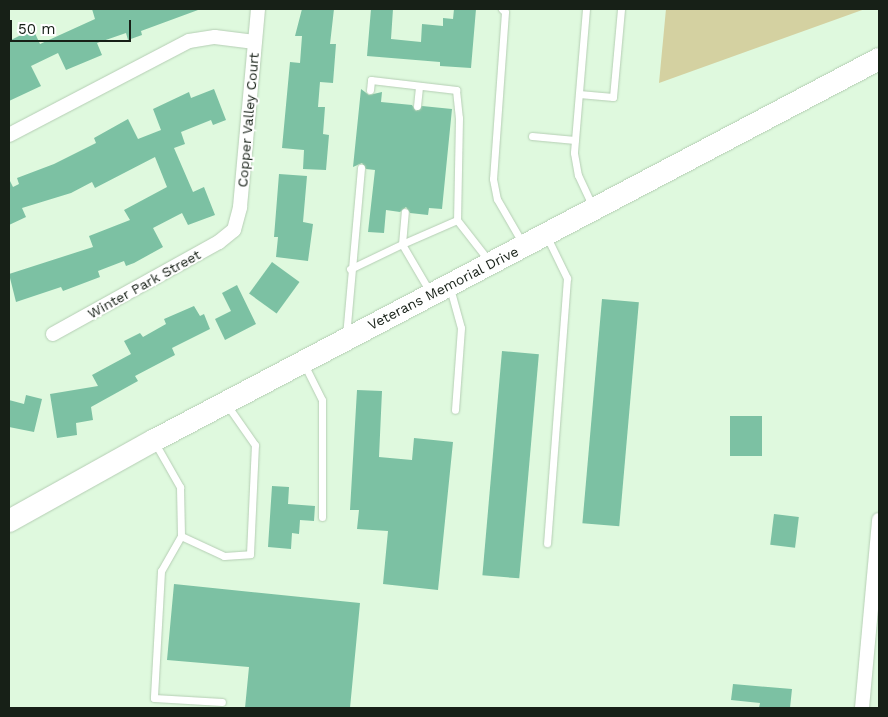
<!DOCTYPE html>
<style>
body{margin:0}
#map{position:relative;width:888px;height:717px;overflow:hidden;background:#dff9de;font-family:"Work Sans",sans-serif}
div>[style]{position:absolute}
.green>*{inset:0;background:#d4d1a1}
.building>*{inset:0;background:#7cc1a3;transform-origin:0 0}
.roads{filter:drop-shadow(0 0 1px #b5ceb4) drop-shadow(0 0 1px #b5ceb4)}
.lane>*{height:7px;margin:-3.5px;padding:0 3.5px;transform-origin:3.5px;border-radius:3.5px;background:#fff}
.street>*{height:14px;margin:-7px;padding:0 7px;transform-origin:7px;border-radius:7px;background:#fff}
.primary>*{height:22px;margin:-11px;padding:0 11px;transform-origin:11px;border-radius:11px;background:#fff}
span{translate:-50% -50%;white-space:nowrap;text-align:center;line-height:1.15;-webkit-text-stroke:4px #fff;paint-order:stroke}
.street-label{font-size:14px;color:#172017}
.frame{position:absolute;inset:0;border:10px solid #172017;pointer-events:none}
.scale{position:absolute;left:10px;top:20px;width:121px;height:22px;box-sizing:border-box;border:2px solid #172017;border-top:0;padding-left:6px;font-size:15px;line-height:18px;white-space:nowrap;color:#172017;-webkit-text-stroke:4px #fff;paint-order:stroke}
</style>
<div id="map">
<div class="green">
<i style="clip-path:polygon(666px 9px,865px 9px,659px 83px)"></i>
</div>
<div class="building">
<i style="clip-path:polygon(92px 9px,198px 10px,141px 31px,142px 35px,128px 40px,126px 33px,97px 43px,102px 55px,66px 70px,58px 53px,31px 66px,41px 86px,9px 101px,9px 41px,33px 29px,40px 44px,95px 19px)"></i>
<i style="clip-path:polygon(302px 9px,334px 9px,330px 44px,336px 44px,333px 83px,320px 82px,318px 107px,325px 107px,323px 134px,329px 135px,326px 170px,303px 169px,304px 150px,282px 148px,290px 62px,300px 63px,302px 36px,295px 36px)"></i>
<i style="clip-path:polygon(371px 9px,393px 9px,391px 39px,421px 42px,422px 24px,443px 26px,443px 18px,453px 19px,454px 9px,476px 9px,471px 68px,440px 66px,440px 62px,367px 56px)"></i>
<i style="clip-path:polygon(214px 89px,226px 120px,213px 125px,211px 120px,181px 132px,185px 144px,174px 148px,193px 192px,204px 187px,215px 215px,188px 225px,182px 213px,153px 228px,163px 247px,134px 263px,126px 266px,124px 261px,98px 271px,100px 277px,63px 291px,61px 287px,16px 302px,9px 274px,93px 247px,89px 236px,130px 220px,124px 210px,167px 187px,155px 157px,95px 188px,92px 182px,71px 193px,22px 208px,26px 217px,9px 225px,9px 179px,13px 187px,19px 184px,17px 178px,54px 164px,96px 143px,94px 138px,128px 119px,138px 139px,161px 130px,153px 109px,189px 92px,191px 98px)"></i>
<i style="clip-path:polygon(361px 89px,369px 95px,382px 92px,381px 102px,412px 105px,416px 111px,422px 106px,452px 109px,442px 209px,429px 208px,428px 215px,410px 213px,406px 207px,400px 212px,386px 210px,384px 233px,368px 232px,375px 170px,366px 169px,362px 163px,353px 167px)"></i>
<i style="clip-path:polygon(279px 174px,307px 176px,303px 222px,313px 224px,308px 261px,276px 257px,278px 237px,274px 237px)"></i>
<i style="left:272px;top:262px;width:34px;height:39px;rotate:36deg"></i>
<i style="clip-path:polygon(237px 285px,256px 324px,225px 340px,215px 319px,231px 311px,222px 293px)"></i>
<i style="left:602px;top:299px;width:37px;height:225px;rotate:5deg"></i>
<i style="clip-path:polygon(194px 306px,200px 316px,204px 314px,210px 329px,172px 348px,175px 355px,135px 376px,138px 381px,91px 407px,93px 420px,76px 423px,77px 435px,57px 438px,50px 394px,98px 386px,92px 375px,131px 354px,124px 341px,140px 333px,143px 337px,166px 324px,164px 319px)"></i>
<i style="left:502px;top:351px;width:37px;height:225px;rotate:5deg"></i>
<i style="clip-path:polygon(357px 390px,382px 391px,379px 457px,412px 460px,414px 438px,453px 442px,438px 590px,383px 584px,388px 531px,357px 529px,359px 510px,350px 510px)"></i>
<i style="clip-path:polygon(26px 395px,42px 399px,34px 432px,9px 427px,9px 400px,24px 404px)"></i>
<i style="left:730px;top:416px;width:32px;height:40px"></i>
<i style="clip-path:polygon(272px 486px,289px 487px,288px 504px,315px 506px,314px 521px,300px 520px,299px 534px,292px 533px,291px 549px,268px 547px)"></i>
<i style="left:774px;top:514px;width:25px;height:31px;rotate:7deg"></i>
<i style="clip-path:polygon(174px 584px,360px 603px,350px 708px,245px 708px,249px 667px,167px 660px)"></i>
<i style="clip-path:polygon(733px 684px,792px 689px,790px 708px,759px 708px,760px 703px,731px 700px)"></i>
</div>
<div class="roads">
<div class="lane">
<i style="left:502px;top:9px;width:4px;rotate:45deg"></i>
<i style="left:505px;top:12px;width:167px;rotate:94.1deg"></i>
<i style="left:493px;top:179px;width:20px;rotate:79deg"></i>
<i style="left:497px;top:199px;width:52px;rotate:60deg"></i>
<i style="left:586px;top:9px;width:144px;rotate:94.8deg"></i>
<i style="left:574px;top:153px;width:22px;rotate:80deg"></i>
<i style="left:578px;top:175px;width:35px;rotate:65deg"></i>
<i style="left:370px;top:90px;width:10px;rotate:-84deg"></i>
<i style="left:371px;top:80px;width:86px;rotate:6.7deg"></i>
<i style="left:456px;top:90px;width:28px;rotate:84deg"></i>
<i style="left:459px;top:118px;width:102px;rotate:91.1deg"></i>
<i style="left:457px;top:220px;width:52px;rotate:52deg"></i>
<i style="left:579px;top:94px;width:34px;rotate:5deg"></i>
<i style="left:613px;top:97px;width:88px;rotate:-84.8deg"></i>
<i style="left:417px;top:106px;width:20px;rotate:-84deg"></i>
<i style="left:532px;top:136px;width:43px;rotate:5.3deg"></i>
<i style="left:547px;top:237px;width:46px;rotate:64deg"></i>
<i style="left:567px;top:278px;width:266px;rotate:94.3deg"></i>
<i style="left:350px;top:269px;width:58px;rotate:-25.7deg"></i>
<i style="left:402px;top:244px;width:32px;rotate:-85deg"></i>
<i style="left:450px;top:288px;width:41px;rotate:74.6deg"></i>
<i style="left:461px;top:328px;width:82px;rotate:94.2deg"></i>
<i style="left:430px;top:292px;width:56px;rotate:-120.3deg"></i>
<i style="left:402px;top:244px;width:60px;rotate:-23.6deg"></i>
<i style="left:346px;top:336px;width:169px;rotate:-84.9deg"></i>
<i style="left:304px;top:364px;width:40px;rotate:63.4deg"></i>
<i style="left:322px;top:400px;width:117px;rotate:90deg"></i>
<i style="left:155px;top:443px;width:51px;rotate:60.4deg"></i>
<i style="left:180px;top:487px;width:49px;rotate:88.8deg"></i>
<i style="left:181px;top:536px;width:40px;rotate:119.7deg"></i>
<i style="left:161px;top:571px;width:127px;rotate:93.2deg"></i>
<i style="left:154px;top:698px;width:68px;rotate:3.4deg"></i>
<i style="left:181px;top:536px;width:47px;rotate:24.9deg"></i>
<i style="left:224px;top:556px;width:26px;rotate:-4deg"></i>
<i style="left:250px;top:554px;width:109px;rotate:-87.4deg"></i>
<i style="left:255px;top:445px;width:49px;rotate:-125deg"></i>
</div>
<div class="street">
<i style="left:9px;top:135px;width:203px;rotate:-27.6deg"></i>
<i style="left:189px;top:41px;width:26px;rotate:-9deg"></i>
<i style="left:215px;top:37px;width:40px;rotate:7.1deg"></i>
<i style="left:53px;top:334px;width:190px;rotate:-29deg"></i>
<i style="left:219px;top:242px;width:19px;rotate:-39deg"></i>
<i style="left:234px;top:230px;width:24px;rotate:-75deg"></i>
<i style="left:240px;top:207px;width:199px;rotate:-84.8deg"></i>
<i style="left:862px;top:708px;width:189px;rotate:-84.8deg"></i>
</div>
<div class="primary">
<i style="left:9px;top:521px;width:165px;rotate:-29.1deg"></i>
<i style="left:153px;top:441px;width:820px;rotate:-27.75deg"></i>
</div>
</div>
<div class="street-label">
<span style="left:248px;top:120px;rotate:-85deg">Copper Valley Court</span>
<span style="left:144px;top:284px;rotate:-29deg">Winter Park Street</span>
<span style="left:443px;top:288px;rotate:-27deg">Veterans Memorial Drive</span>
</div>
<div class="frame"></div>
<div class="scale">50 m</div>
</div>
